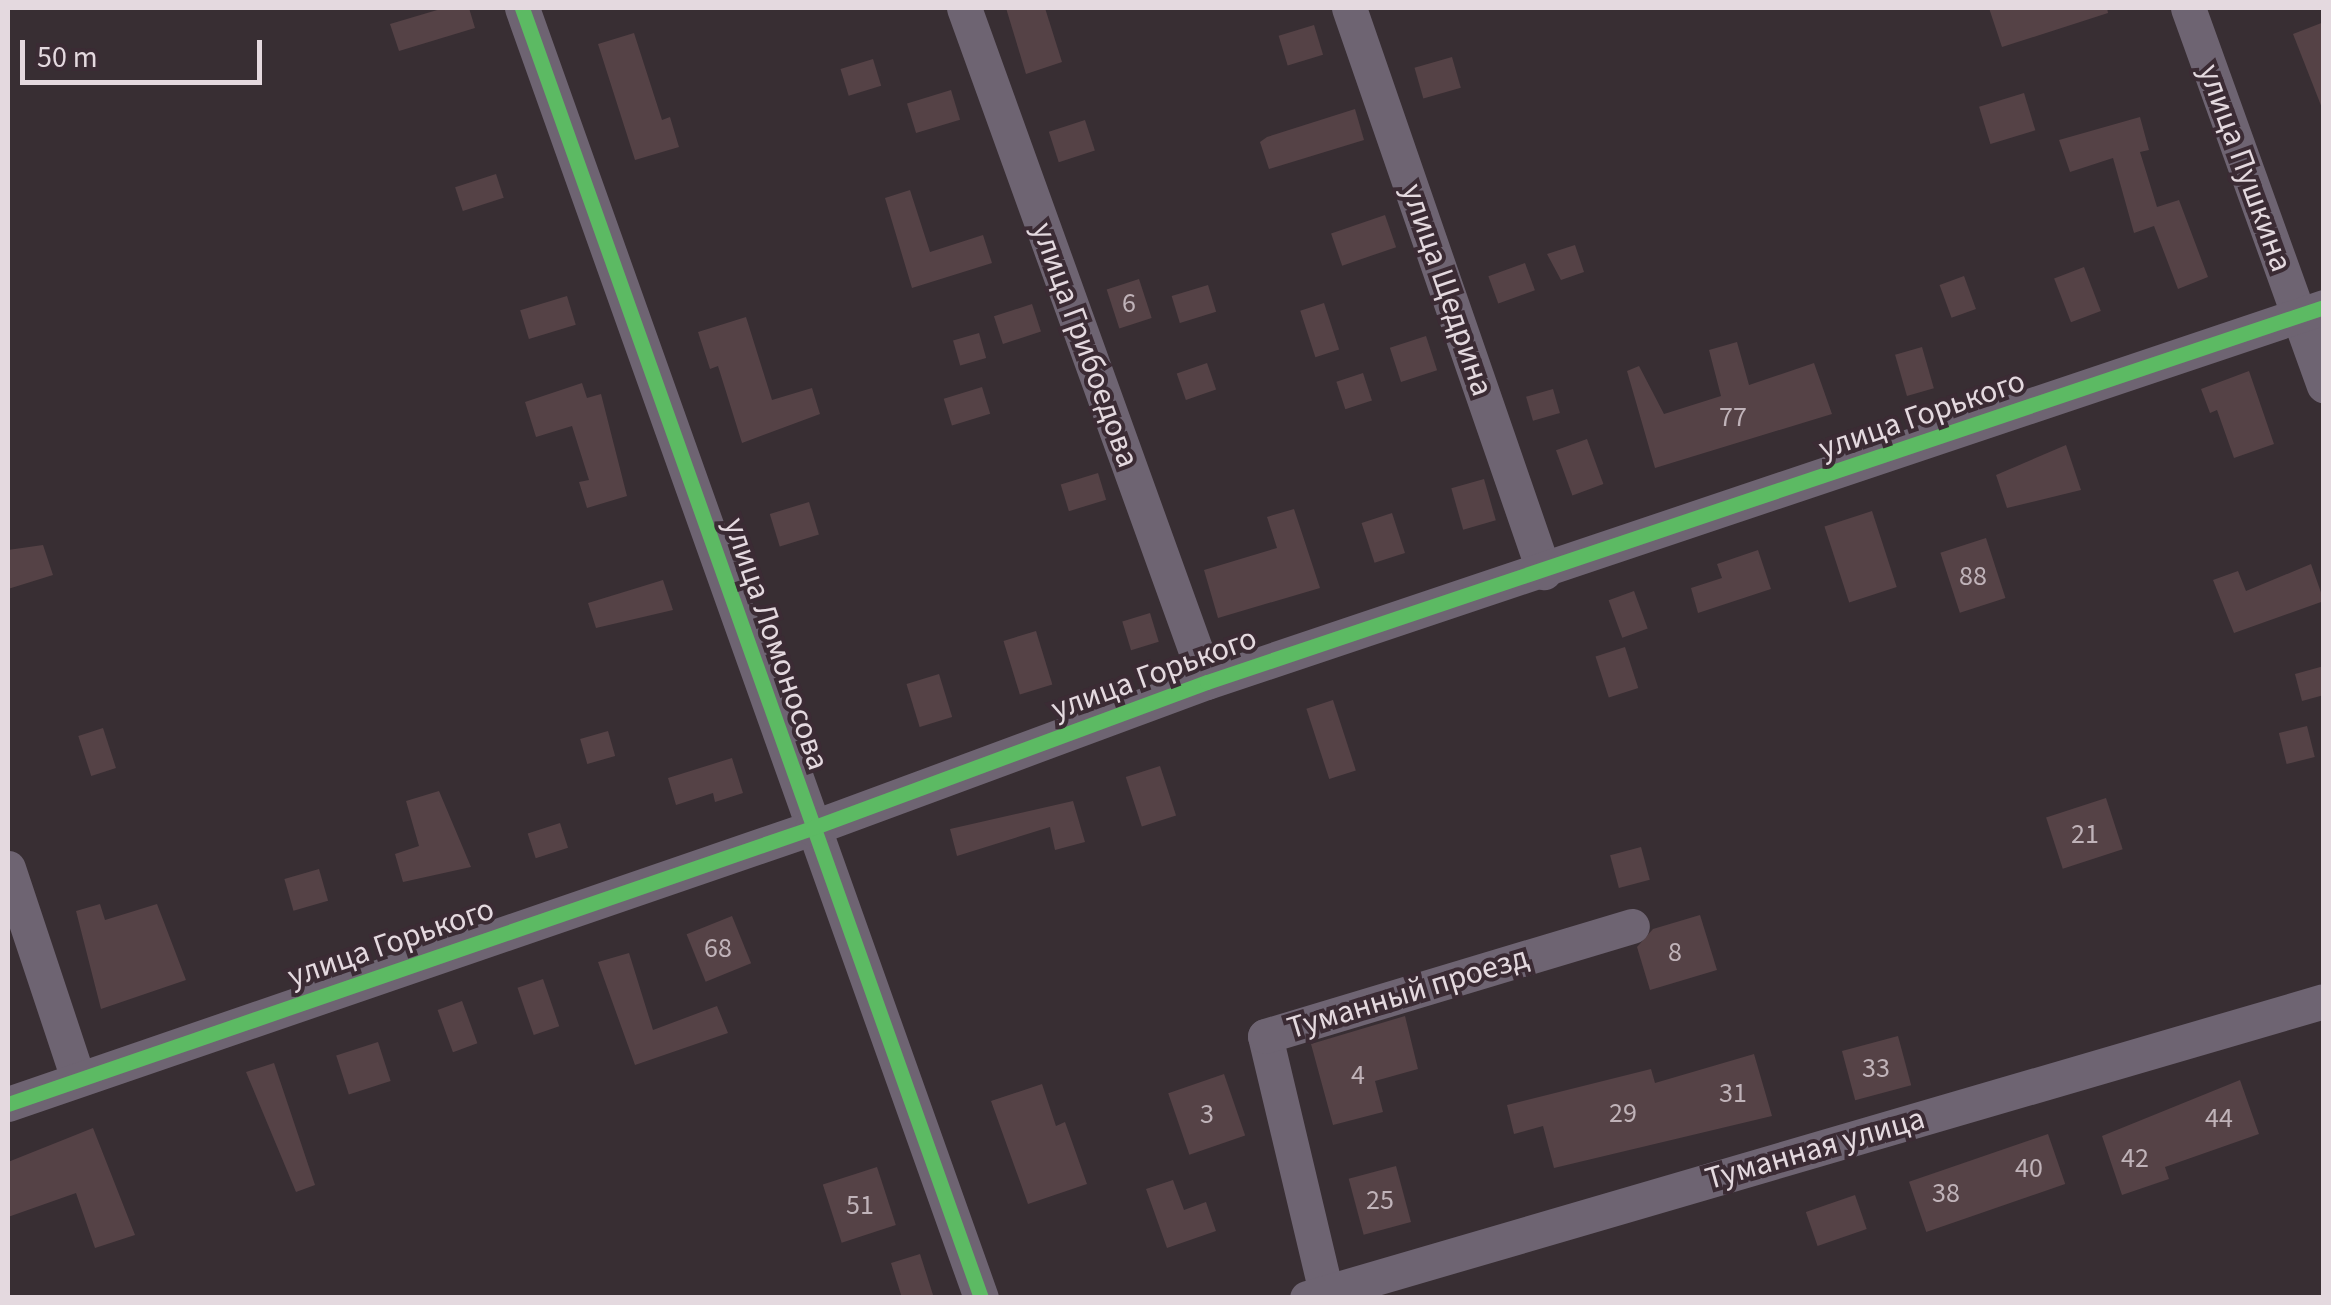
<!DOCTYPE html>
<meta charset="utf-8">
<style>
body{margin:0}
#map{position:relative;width:2331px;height:1305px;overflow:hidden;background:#382e33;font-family:"Source Sans 3",sans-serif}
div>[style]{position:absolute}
.building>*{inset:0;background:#554246;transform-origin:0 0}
.street>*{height:35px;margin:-17.5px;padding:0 17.5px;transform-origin:17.5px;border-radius:17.5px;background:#6e6472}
.cycleway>*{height:15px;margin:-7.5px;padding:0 7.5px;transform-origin:7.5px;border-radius:7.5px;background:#5cba63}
span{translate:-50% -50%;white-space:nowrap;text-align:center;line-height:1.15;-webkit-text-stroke:8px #3b2b34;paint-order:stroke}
.number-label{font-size:28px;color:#c0b3b9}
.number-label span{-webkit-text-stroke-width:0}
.street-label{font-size:32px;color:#e4d9df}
.frame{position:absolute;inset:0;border:10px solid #e4d9df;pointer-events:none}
.scale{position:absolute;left:20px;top:40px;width:242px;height:45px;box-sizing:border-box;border:5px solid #e4d9df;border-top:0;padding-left:12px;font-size:30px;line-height:35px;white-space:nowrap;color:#e4d9df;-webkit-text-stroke:8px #3b2b34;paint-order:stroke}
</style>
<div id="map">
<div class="building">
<i style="clip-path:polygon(444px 8px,469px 8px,475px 28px,399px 51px,390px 24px)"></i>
<i style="clip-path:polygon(1006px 8px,1045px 8px,1062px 62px,1026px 74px)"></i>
<i style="clip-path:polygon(1989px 8px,2107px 8px,2108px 13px,2002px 47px)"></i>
<i style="clip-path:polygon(2324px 22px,2324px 108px,2322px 108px,2293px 34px)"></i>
<i style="left:1314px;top:25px;width:31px;height:37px;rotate:73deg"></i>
<i style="clip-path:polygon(634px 33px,662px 120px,670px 117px,679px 147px,635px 160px,598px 44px)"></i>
<i style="left:1452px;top:57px;width:32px;height:39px;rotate:74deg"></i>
<i style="left:873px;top:59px;width:28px;height:34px;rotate:73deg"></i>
<i style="left:951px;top:90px;width:31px;height:46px;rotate:73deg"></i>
<i style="left:2024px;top:93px;width:39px;height:47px;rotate:73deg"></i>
<i style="clip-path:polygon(1355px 109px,1364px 140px,1269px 169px,1260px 142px,1267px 137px)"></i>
<i style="clip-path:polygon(2140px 117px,2149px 150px,2140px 152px,2157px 207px,2179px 200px,2208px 277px,2178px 289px,2154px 226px,2134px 233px,2113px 158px,2070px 172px,2059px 140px)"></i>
<i style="left:1085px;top:120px;width:32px;height:38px;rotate:72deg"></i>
<i style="left:496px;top:174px;width:25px;height:43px;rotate:72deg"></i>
<i style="clip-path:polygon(910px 190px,930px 252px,983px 235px,992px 263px,912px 288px,885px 198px)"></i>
<i style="left:1385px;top:215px;width:34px;height:57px;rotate:71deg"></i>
<i style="clip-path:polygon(1575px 245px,1584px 272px,1561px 280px,1547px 254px)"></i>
<i style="left:1525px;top:263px;width:29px;height:39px;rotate:70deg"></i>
<i style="left:2084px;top:267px;width:47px;height:32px;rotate:69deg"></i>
<i style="left:1964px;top:276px;width:35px;height:26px;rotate:70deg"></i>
<i style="left:1139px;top:279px;width:41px;height:34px;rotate:72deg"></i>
<i style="left:1208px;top:285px;width:28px;height:38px;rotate:73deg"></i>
<i style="left:567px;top:296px;width:30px;height:49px;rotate:73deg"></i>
<i style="left:1324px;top:303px;width:49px;height:25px;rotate:72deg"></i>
<i style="left:1032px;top:304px;width:29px;height:40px;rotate:72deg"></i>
<i style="clip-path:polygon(746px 317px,772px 400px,812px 388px,820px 414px,742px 443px,718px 366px,710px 369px,698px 332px)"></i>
<i style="left:979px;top:333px;width:26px;height:27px;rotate:74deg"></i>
<i style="left:1426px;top:336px;width:36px;height:38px;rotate:72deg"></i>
<i style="clip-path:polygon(1737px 342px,1749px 385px,1814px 363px,1832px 414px,1655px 468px,1627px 371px,1639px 366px,1664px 414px,1721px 396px,1709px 350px)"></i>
<i style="left:1922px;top:347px;width:43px;height:28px;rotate:74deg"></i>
<i style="left:1207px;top:363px;width:28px;height:32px;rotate:71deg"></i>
<i style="clip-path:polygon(2249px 371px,2274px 444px,2234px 458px,2217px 410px,2210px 413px,2201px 389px)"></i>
<i style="left:1363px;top:373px;width:29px;height:28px;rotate:72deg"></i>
<i style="clip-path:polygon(582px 383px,587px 398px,601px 394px,627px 496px,587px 508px,579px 482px,589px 480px,572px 426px,536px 437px,525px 402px)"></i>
<i style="left:982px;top:387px;width:28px;height:40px;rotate:73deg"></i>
<i style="left:1553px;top:389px;width:25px;height:28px;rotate:74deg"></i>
<i style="left:1587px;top:439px;width:48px;height:33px;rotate:70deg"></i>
<i style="clip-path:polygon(2066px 445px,2081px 490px,2007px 508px,1996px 475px)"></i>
<i style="left:1098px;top:473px;width:28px;height:39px;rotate:73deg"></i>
<i style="left:1484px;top:479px;width:43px;height:34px;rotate:74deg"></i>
<i style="left:809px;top:502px;width:34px;height:41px;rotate:73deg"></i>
<i style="clip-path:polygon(1294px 509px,1320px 588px,1218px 618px,1204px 570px,1277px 548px,1267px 517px)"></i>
<i style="left:1872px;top:511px;width:80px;height:50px;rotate:72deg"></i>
<i style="left:1392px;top:513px;width:42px;height:32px;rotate:72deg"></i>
<i style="left:1986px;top:538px;width:63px;height:48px;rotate:72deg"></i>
<i style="clip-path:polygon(43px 545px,53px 575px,8px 589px,8px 550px)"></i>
<i style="clip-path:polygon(1758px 550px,1771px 589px,1698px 613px,1691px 588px,1722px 578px,1717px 564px)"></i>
<i style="clip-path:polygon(2311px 564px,2324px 601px,2234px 633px,2213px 580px,2238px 571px,2246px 591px)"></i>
<i style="clip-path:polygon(663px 580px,673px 610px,596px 628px,588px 603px)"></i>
<i style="left:1634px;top:591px;width:40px;height:27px;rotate:70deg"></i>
<i style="left:1150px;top:613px;width:30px;height:29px;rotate:73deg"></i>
<i style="left:1036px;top:631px;width:56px;height:34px;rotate:73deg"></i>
<i style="left:1625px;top:647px;width:43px;height:31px;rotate:72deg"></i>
<i style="clip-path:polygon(2324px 666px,2324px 695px,2302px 701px,2295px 674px)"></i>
<i style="left:939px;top:674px;width:45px;height:34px;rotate:73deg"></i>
<i style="left:1333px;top:700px;width:74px;height:28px;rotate:72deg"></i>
<i style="left:2307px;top:726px;width:32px;height:29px;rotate:76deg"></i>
<i style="left:103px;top:728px;width:42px;height:26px;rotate:72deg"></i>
<i style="left:608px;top:731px;width:26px;height:29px;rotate:74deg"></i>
<i style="clip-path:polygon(732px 758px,743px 793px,715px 802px,713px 793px,676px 805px,668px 778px)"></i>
<i style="left:1160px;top:766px;width:52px;height:36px;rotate:72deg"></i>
<i style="clip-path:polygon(439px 791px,471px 867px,403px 882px,395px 854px,419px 846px,406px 801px)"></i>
<i style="left:2106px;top:798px;width:54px;height:63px;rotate:72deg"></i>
<i style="clip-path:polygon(1073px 801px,1085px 842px,1055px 850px,1050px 827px,957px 856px,950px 829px)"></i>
<i style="left:560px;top:823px;width:26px;height:34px;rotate:72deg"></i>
<i style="left:1641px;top:847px;width:34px;height:32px;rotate:75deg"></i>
<i style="left:319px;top:869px;width:33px;height:36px;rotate:74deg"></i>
<i style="clip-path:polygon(100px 904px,105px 920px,157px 904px,186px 980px,101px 1009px,76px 911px)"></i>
<i style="clip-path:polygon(1700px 915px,1717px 970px,1650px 990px,1637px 947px,1653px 929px)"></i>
<i style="left:732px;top:916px;width:51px;height:49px;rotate:68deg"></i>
<i style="clip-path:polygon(629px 953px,653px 1030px,717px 1006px,728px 1033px,635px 1065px,598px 962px)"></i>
<i style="left:543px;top:979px;width:50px;height:27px;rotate:71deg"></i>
<i style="left:462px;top:1001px;width:45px;height:26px;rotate:70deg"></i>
<i style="clip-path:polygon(1405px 1016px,1418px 1069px,1375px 1081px,1383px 1112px,1333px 1125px,1311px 1044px)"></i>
<i style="left:1898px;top:1036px;width:51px;height:58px;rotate:75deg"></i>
<i style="left:378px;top:1042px;width:41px;height:44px;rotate:72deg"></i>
<i style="clip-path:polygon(1754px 1054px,1772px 1116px,1554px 1168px,1543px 1126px,1514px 1134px,1507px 1105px,1651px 1069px,1655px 1083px)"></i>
<i style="clip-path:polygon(274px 1063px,315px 1185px,296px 1192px,246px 1072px)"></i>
<i style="left:1224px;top:1074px;width:65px;height:59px;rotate:71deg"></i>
<i style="clip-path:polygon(2240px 1080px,2259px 1134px,2165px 1167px,2169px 1179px,2122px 1195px,2102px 1136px)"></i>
<i style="clip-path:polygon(1042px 1084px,1056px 1126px,1065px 1122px,1087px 1184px,1028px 1204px,991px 1101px)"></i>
<i style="clip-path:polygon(93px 1128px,135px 1235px,95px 1248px,76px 1193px,8px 1217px,8px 1162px)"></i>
<i style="left:2048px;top:1134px;width:53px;height:147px;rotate:71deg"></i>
<i style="left:1396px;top:1166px;width:58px;height:49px;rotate:75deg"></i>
<i style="left:877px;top:1167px;width:61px;height:57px;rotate:72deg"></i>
<i style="clip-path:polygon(1173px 1180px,1184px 1210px,1206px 1202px,1216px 1231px,1167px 1248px,1146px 1189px)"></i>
<i style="left:1855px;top:1195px;width:36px;height:52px;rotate:71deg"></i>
<i style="clip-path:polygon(920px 1254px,934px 1298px,902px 1298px,891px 1263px)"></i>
</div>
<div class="street">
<i style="left:522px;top:8px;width:1369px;rotate:70.41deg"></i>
<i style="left:964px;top:8px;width:716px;rotate:70.17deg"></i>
<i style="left:1349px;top:8px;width:597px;rotate:70.93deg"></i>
<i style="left:2188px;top:8px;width:401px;rotate:70.2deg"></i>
<i style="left:8px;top:868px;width:222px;rotate:71.6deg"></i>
<i style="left:8px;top:1104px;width:850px;rotate:-18.95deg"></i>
<i style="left:812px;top:828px;width:421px;rotate:-20.3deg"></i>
<i style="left:1207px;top:682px;width:1178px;rotate:-18.56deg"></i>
<i style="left:1326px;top:1292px;width:263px;rotate:-103.4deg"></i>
<i style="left:1265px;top:1036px;width:383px;rotate:-16.7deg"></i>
<i style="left:1307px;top:1298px;width:1059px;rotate:-16.28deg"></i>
</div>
<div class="cycleway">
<i style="left:522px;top:8px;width:1369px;rotate:70.41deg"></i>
<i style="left:8px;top:1104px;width:850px;rotate:-18.95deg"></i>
<i style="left:812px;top:828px;width:421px;rotate:-20.3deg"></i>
<i style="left:1207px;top:682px;width:1178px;rotate:-18.56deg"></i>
</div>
<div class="number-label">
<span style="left:1129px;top:303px">6</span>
<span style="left:1733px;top:417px">77</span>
<span style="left:1973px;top:576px">88</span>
<span style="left:2085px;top:834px">21</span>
<span style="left:718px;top:948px">68</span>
<span style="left:1675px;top:952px">8</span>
<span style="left:1876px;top:1068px">33</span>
<span style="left:1358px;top:1075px">4</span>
<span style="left:1733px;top:1093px">31</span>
<span style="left:1623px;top:1113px">29</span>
<span style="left:1207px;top:1114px">3</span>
<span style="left:2219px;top:1118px">44</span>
<span style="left:2135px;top:1158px">42</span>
<span style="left:2029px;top:1168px">40</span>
<span style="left:1946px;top:1193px">38</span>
<span style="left:1380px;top:1200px">25</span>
<span style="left:860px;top:1205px">51</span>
</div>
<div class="street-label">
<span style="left:2245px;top:168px;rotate:70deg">улица Пушкина</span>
<span style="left:1447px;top:290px;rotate:71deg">улица Щедрина</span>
<span style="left:1085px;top:345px;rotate:70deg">улица Грибоедова</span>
<span style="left:1922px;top:415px;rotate:-19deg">улица Горького</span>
<span style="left:776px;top:644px;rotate:71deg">улица Ломоносова</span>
<span style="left:1154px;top:674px;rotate:-20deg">улица Горького</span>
<span style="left:391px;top:943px;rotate:-19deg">улица Горького</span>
<span style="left:1408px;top:993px;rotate:-17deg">Туманный проезд</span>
<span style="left:1815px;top:1149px;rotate:-16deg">Туманная улица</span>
</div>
<div class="frame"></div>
<div class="scale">50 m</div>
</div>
